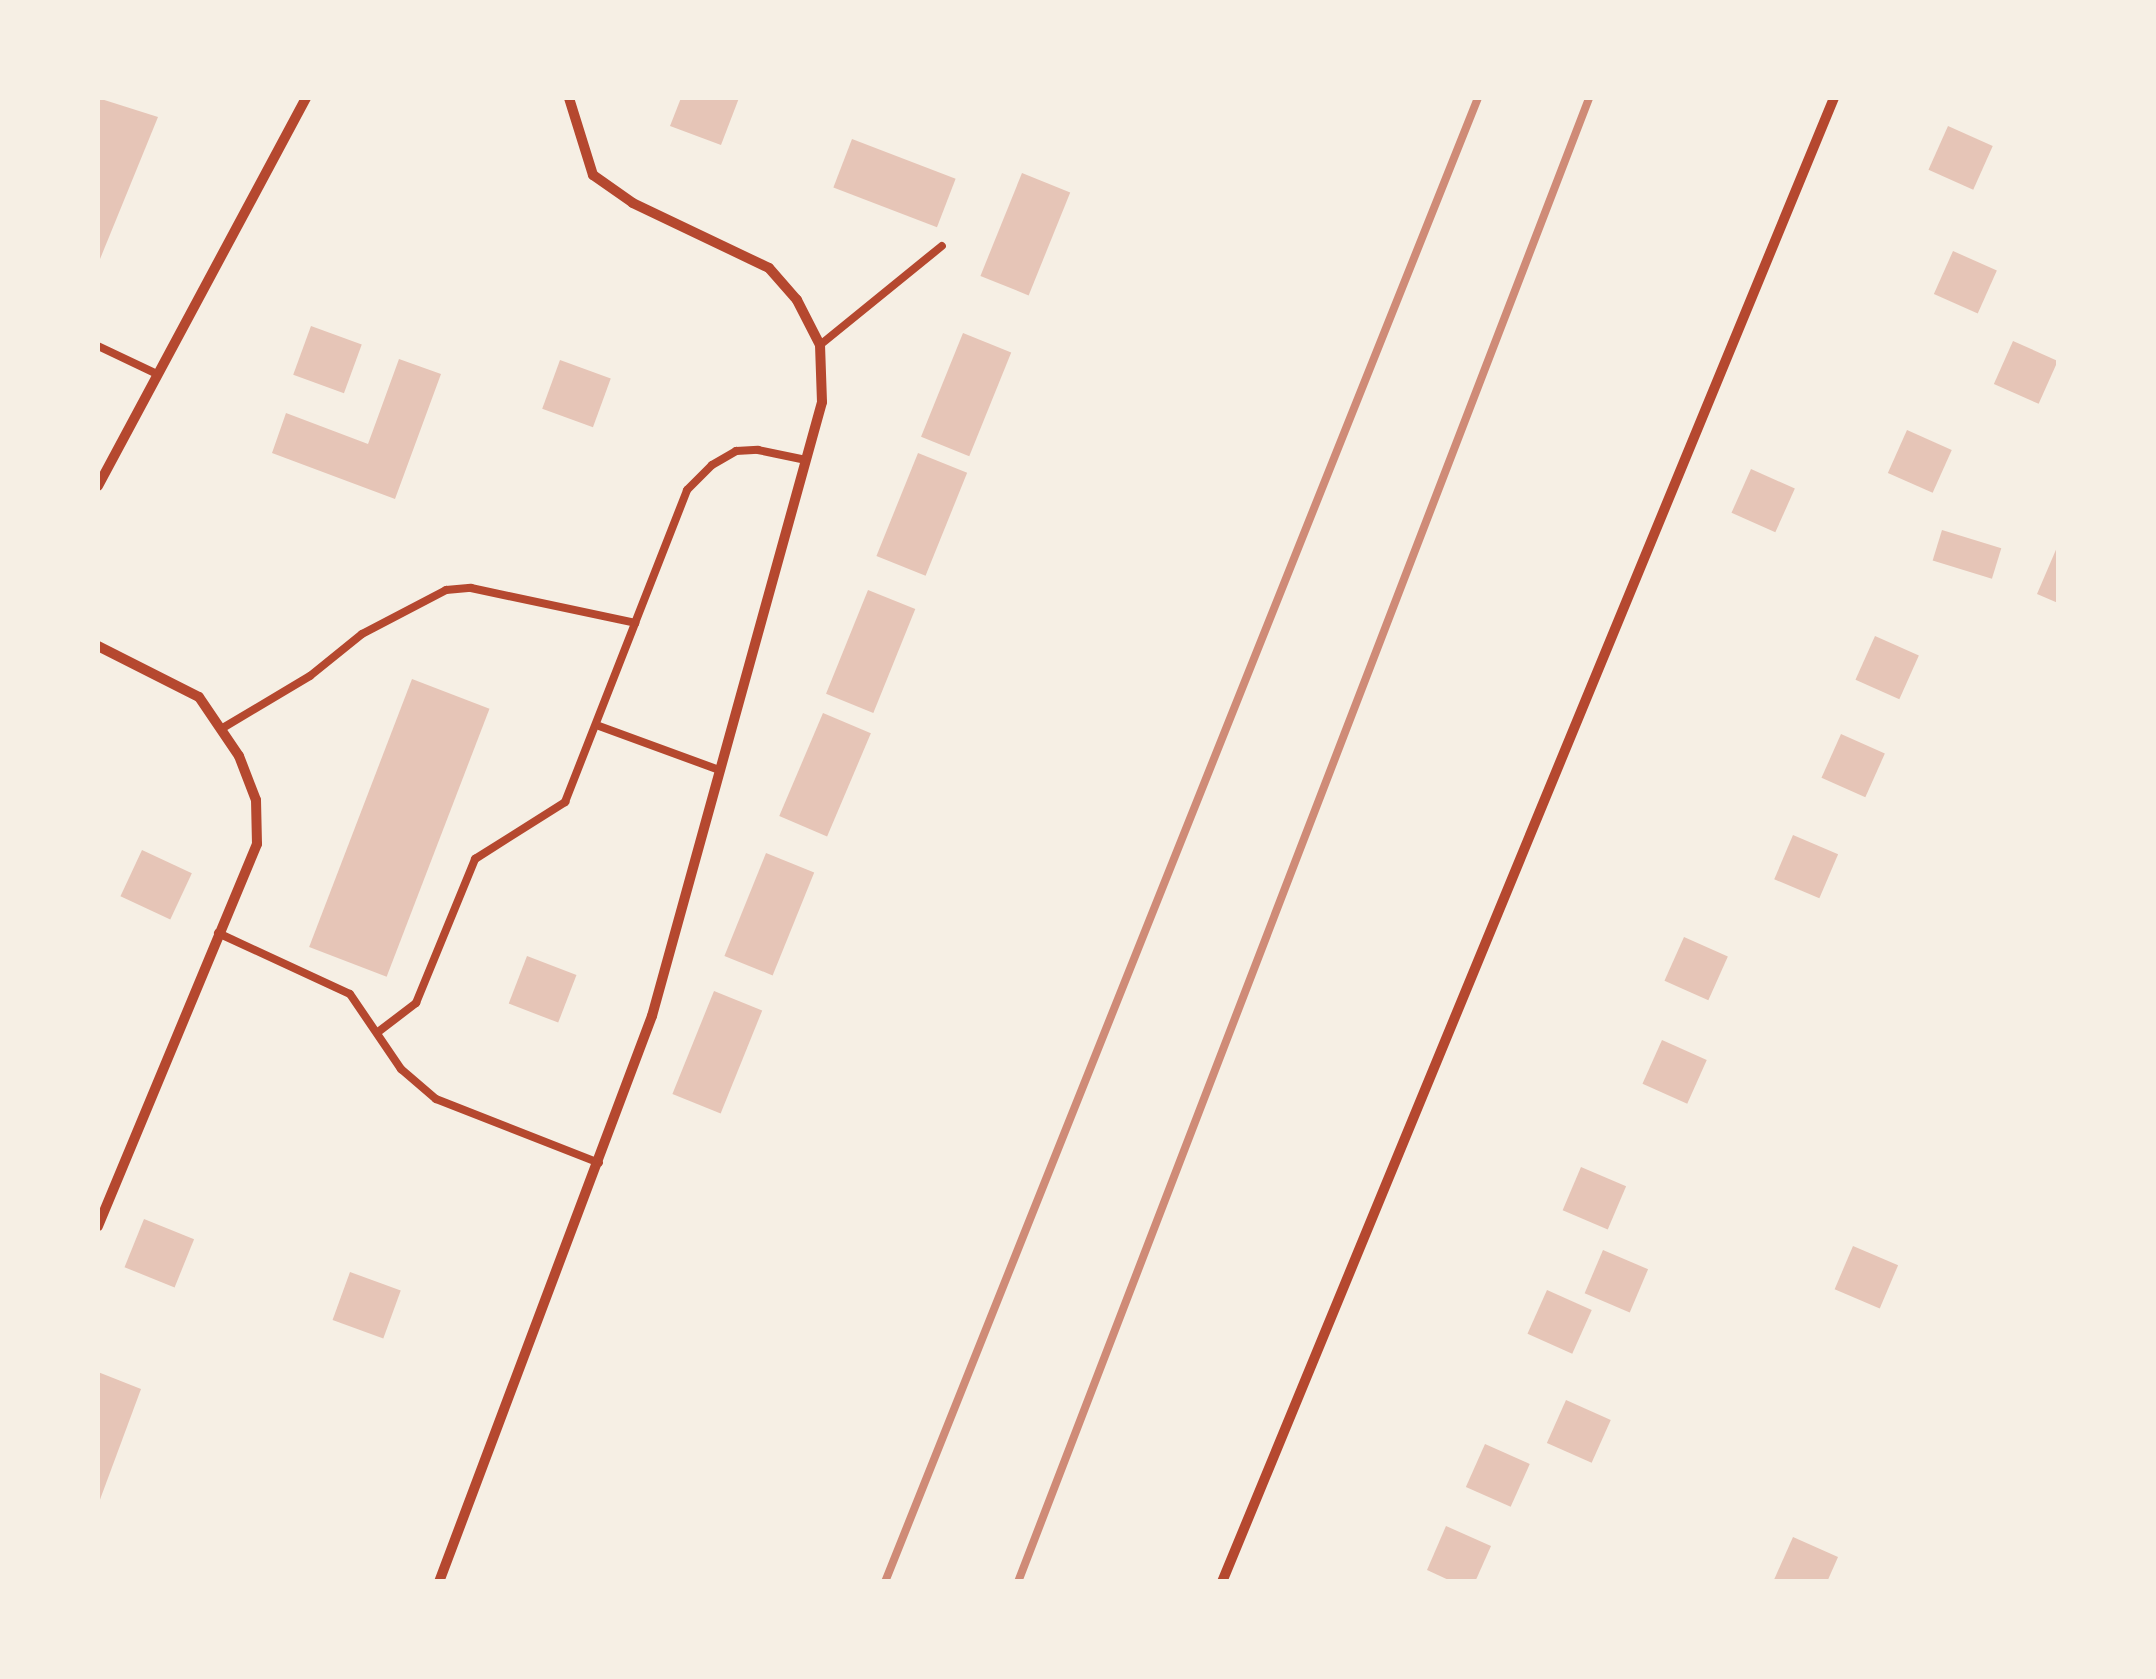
<!DOCTYPE html>
<style>
body{margin:0}
#map{position:relative;width:2156px;height:1679px;overflow:hidden;background:#f6efe4;font-family:"Sofia Sans Condensed",sans-serif}
div>[style]{position:absolute}
.building>*{inset:0;background:#e6c5b7;transform-origin:0 0}
.service>*{height:8px;margin:-4px;padding:0 4px;transform-origin:4px;border-radius:4px;background:#b5482f}
.minor>*{height:10px;margin:-5px;padding:0 5px;transform-origin:5px;border-radius:5px;background:#b5482f}
.rail>*{height:8px;margin:-4px;padding:0 4px;transform-origin:4px;border-radius:4px;background:#cf8b77}
span{translate:-50% -50%;white-space:nowrap;text-align:center;line-height:1.15;-webkit-text-stroke:10px #f6efe4;paint-order:stroke}
.frame{position:absolute;inset:0;border:100px solid #f6efe4;pointer-events:none}
</style>
<div id="map">
<div class="building">
<i style="clip-path:polygon(98px 98px,158px 117px,98px 264px)"></i>
<i style="clip-path:polygon(681px 98px,739px 98px,721px 145px,670px 126px)"></i>
<i style="left:1948px;top:126px;width:49px;height:48px;rotate:24deg"></i>
<i style="left:852px;top:139px;width:111px;height:52px;rotate:21deg"></i>
<i style="left:1022px;top:173px;width:52px;height:111px;rotate:22deg"></i>
<i style="left:1953px;top:251px;width:48px;height:47px;rotate:24deg"></i>
<i style="left:311px;top:326px;width:54px;height:52px;rotate:20deg"></i>
<i style="left:963px;top:333px;width:52px;height:112px;rotate:22deg"></i>
<i style="left:2013px;top:341px;width:49px;height:47px;rotate:24deg"></i>
<i style="clip-path:polygon(399px 359px,441px 374px,395px 499px,272px 453px,286px 413px,368px 444px)"></i>
<i style="left:560px;top:360px;width:54px;height:52px;rotate:20deg"></i>
<i style="left:1907px;top:430px;width:49px;height:47px;rotate:24deg"></i>
<i style="left:918px;top:453px;width:53px;height:111px;rotate:22deg"></i>
<i style="left:1751px;top:469px;width:48px;height:48px;rotate:24deg"></i>
<i style="left:1942px;top:530px;width:62px;height:32px;rotate:17deg"></i>
<i style="clip-path:polygon(2058px 545px,2058px 603px,2037px 594px)"></i>
<i style="left:868px;top:590px;width:51px;height:112px;rotate:22deg"></i>
<i style="left:1875px;top:636px;width:48px;height:48px;rotate:24deg"></i>
<i style="left:412px;top:679px;width:83px;height:287px;rotate:21deg"></i>
<i style="left:823px;top:713px;width:52px;height:112px;rotate:23deg"></i>
<i style="left:1841px;top:734px;width:48px;height:48px;rotate:24deg"></i>
<i style="left:1793px;top:835px;width:49px;height:48px;rotate:23deg"></i>
<i style="left:142px;top:850px;width:55px;height:51px;rotate:25deg"></i>
<i style="left:766px;top:853px;width:52px;height:111px;rotate:22deg"></i>
<i style="left:1684px;top:937px;width:48px;height:48px;rotate:24deg"></i>
<i style="left:527px;top:956px;width:53px;height:51px;rotate:21deg"></i>
<i style="left:714px;top:991px;width:52px;height:111px;rotate:22deg"></i>
<i style="left:1662px;top:1040px;width:49px;height:48px;rotate:24deg"></i>
<i style="left:1581px;top:1167px;width:49px;height:47px;rotate:23deg"></i>
<i style="left:144px;top:1219px;width:54px;height:52px;rotate:22deg"></i>
<i style="left:1853px;top:1246px;width:49px;height:47px;rotate:23deg"></i>
<i style="left:1603px;top:1250px;width:49px;height:47px;rotate:23deg"></i>
<i style="left:350px;top:1272px;width:54px;height:51px;rotate:20deg"></i>
<i style="left:1547px;top:1290px;width:49px;height:48px;rotate:24deg"></i>
<i style="clip-path:polygon(98px 1372px,141px 1389px,98px 1505px)"></i>
<i style="left:1566px;top:1400px;width:49px;height:47px;rotate:24deg"></i>
<i style="left:1485px;top:1444px;width:49px;height:47px;rotate:24deg"></i>
<i style="clip-path:polygon(1446px 1526px,1491px 1546px,1475px 1582px,1453px 1582px,1427px 1570px)"></i>
<i style="clip-path:polygon(1793px 1537px,1838px 1557px,1827px 1582px,1773px 1582px)"></i>
</div>
<div class="service">
<i style="left:820px;top:345px;width:157px;rotate:-39.1deg"></i>
<i style="left:98px;top:346px;width:65px;rotate:25.4deg"></i>
<i style="left:599px;top:726px;width:128px;rotate:20.1deg"></i>
<i style="left:221px;top:729px;width:104px;rotate:-30.8deg"></i>
<i style="left:310px;top:676px;width:67px;rotate:-38.9deg"></i>
<i style="left:362px;top:634px;width:95px;rotate:-27.6deg"></i>
<i style="left:446px;top:590px;width:25px;rotate:-5deg"></i>
<i style="left:471px;top:588px;width:168px;rotate:12deg"></i>
<i style="left:635px;top:623px;width:143px;rotate:-68.6deg"></i>
<i style="left:687px;top:490px;width:35px;rotate:-45deg"></i>
<i style="left:712px;top:465px;width:28px;rotate:-30deg"></i>
<i style="left:736px;top:451px;width:22px;rotate:-3deg"></i>
<i style="left:758px;top:450px;width:49px;rotate:11.8deg"></i>
<i style="left:218px;top:933px;width:145px;rotate:24.8deg"></i>
<i style="left:350px;top:994px;width:91px;rotate:55.8deg"></i>
<i style="left:401px;top:1069px;width:46px;rotate:40.6deg"></i>
<i style="left:436px;top:1099px;width:175px;rotate:21.4deg"></i>
<i style="left:378px;top:1032px;width:48px;rotate:-37.3deg"></i>
<i style="left:416px;top:1003px;width:156px;rotate:-67.7deg"></i>
<i style="left:475px;top:859px;width:107px;rotate:-32.3deg"></i>
<i style="left:565px;top:802px;width:192px;rotate:-68.6deg"></i>
</div>
<div class="minor">
<i style="left:98px;top:486px;width:440px;rotate:-61.8deg"></i>
<i style="left:98px;top:646px;width:113px;rotate:26.8deg"></i>
<i style="left:199px;top:697px;width:71px;rotate:55.9deg"></i>
<i style="left:239px;top:756px;width:47px;rotate:68.9deg"></i>
<i style="left:256px;top:800px;width:44px;rotate:88.7deg"></i>
<i style="left:257px;top:844px;width:414px;rotate:112.6deg"></i>
<i style="left:439px;top:1582px;width:605px;rotate:-69.38deg"></i>
<i style="left:652px;top:1016px;width:637px;rotate:-74.52deg"></i>
<i style="left:822px;top:402px;width:57px;rotate:-92deg"></i>
<i style="left:820px;top:345px;width:51px;rotate:-117.1deg"></i>
<i style="left:797px;top:300px;width:43px;rotate:-131.2deg"></i>
<i style="left:769px;top:268px;width:151px;rotate:-154.5deg"></i>
<i style="left:633px;top:203px;width:49px;rotate:-145deg"></i>
<i style="left:593px;top:175px;width:81px;rotate:-107.3deg"></i>
<i style="left:1222px;top:1582px;width:1605px;rotate:-67.59deg"></i>
</div>
<div class="rail">
<i style="left:885px;top:1582px;width:1598px;rotate:-68.22deg"></i>
<i style="left:1018px;top:1582px;width:1590px;rotate:-68.95deg"></i>
</div>
<div class="frame"></div>
</div>
